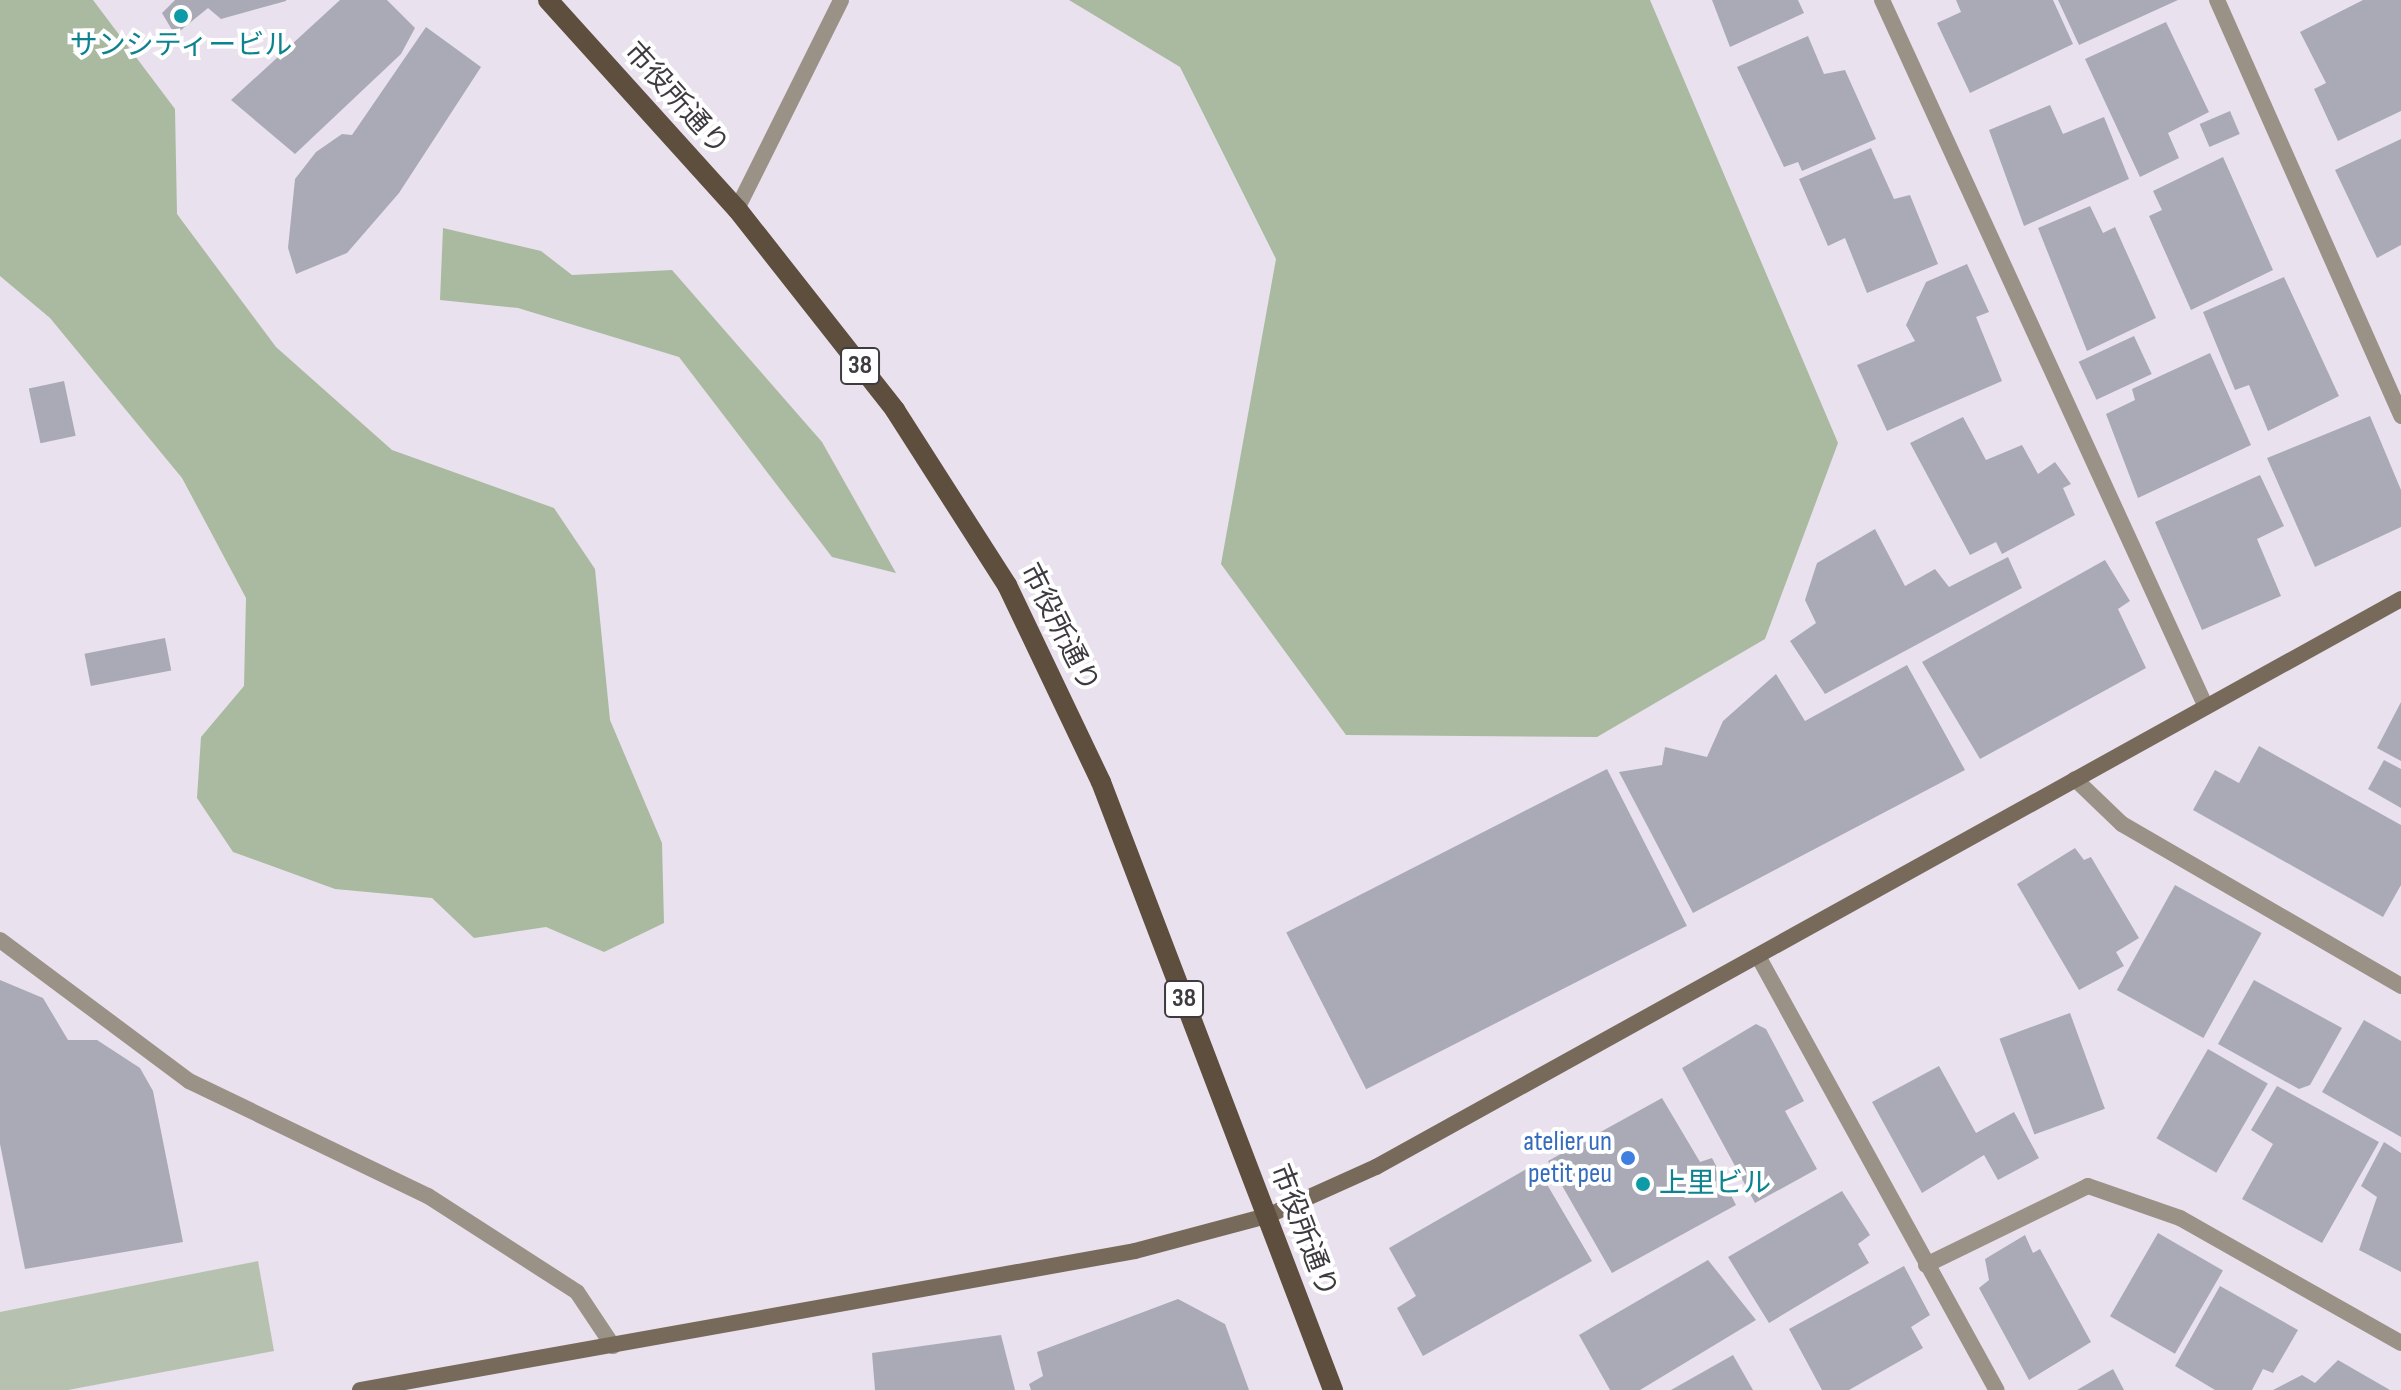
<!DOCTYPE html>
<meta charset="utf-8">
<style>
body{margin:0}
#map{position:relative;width:2401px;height:1390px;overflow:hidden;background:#e9e1ee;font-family:"Sofia Sans Condensed","Noto Sans JP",sans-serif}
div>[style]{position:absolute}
.green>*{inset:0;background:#b6c2af}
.forest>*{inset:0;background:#aabaa0}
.building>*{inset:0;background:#aaaab7;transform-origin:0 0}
.lane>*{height:16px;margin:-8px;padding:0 8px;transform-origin:8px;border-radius:8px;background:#9b9287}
.street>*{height:16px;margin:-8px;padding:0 8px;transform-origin:8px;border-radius:8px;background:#9b9287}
.secondary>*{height:16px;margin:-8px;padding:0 8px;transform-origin:8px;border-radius:8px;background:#786a5b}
.primary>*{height:20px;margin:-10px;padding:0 10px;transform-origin:10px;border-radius:10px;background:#5e4e3d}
.dots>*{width:22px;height:22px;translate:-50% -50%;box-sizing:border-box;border:4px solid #fff;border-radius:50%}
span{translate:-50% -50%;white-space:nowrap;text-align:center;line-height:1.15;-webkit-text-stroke:8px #fff;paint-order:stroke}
.shield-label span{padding:2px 6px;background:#fff;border:2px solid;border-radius:6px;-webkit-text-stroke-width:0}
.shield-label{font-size:26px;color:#3e3b40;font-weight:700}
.culture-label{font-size:28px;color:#0d838f}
.left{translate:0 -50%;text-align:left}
.street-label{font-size:28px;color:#3e3b40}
.shop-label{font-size:28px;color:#366cbe}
.right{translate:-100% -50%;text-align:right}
</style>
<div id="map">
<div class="green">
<i style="clip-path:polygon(258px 1261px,274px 1351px,68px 1390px,0 1390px,0 1312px)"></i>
</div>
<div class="forest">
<i style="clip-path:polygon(0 0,93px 0,175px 109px,177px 214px,276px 347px,392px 450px,554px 508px,595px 569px,610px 720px,662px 843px,664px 923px,604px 952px,546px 927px,474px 938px,432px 898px,335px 889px,233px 852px,197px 798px,201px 737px,244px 686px,246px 598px,182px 478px,50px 318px,0 276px)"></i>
<i style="clip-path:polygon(1069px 0,1650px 0,1838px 443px,1765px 639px,1597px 737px,1346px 735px,1221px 564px,1276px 259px,1180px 67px)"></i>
<i style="clip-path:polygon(443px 228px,541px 251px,572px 275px,672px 270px,822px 442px,896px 573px,832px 557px,679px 357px,518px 308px,440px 300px)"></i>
</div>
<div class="building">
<i style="clip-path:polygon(175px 0,286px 0,286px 1px,221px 19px,208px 8px,175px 35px,162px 13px)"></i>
<i style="clip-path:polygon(340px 0,387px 0,415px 28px,401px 54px,295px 154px,231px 100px)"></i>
<i style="clip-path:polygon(1712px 0,1798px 0,1804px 13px,1730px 47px)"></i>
<i style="clip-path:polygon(1956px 0,2053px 0,2073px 44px,1970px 93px,1937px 23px,1961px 12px)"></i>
<i style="clip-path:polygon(2058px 0,2178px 0,2079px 45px)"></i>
<i style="clip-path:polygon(2363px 0,2401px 0,2401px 111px,2338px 141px,2314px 89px,2326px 83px,2300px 32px)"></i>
<i style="clip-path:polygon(2166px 22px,2209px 112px,2168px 133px,2179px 158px,2140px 177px,2085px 59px)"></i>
<i style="clip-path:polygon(426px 27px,481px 67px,399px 193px,347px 253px,296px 274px,288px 248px,295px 179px,316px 152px,342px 134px,352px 135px)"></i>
<i style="clip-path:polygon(1808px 36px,1824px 74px,1845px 70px,1876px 139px,1802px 171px,1798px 162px,1784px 167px,1737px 67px)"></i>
<i style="clip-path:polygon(2050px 105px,2063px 134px,2104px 117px,2129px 179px,2024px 226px,1989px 130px)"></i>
<i style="left:2230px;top:111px;width:25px;height:33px;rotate:67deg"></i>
<i style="clip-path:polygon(2401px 139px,2401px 245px,2377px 258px,2335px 170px)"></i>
<i style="clip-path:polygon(1871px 148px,1894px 199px,1910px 195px,1938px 264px,1867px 293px,1845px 238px,1828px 246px,1799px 179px)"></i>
<i style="clip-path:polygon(2223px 157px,2273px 270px,2191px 310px,2149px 216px,2162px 210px,2153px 191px)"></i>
<i style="clip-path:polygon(2090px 206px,2103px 233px,2115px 227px,2156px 318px,2087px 351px,2038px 228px)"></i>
<i style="clip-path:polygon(1967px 264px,1989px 312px,1976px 317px,2002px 381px,1887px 431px,1857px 365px,1915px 341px,1906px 325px,1926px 282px)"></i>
<i style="clip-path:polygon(2284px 277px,2339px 396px,2268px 431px,2249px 385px,2235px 390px,2203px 312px)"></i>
<i style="left:2134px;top:336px;width:42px;height:61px;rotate:65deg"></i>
<i style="clip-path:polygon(2210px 353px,2251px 445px,2138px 498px,2106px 414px,2135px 400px,2132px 389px)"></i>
<i style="left:64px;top:381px;width:56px;height:36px;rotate:78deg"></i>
<i style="clip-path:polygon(2370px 416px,2401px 490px,2401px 527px,2315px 567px,2267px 458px)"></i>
<i style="clip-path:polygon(1963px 417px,1986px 460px,2022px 445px,2038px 474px,2055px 462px,2071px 484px,2063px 488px,2075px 515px,2002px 554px,1996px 542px,1970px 555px,1910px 443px)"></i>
<i style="clip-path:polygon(2260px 475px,2284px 526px,2257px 539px,2281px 596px,2202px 630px,2155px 522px)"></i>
<i style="clip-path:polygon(1875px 529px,1905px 586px,1935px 569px,1949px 587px,2008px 557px,2022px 588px,1825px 694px,1790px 641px,1816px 623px,1805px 600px,1817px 563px)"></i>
<i style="clip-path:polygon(2105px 560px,2130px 601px,2118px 609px,2146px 668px,1980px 759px,1922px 662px)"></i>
<i style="left:165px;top:638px;width:33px;height:82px;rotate:79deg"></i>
<i style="clip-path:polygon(1907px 665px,1965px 770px,1693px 913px,1619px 772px,1662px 765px,1665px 747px,1707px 757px,1723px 721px,1776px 674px,1805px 721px)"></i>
<i style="clip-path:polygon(2401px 702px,2401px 761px,2377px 748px)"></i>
<i style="clip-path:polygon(2259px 746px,2401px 825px,2401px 885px,2383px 917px,2193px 810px,2215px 770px,2239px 783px)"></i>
<i style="clip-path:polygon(2384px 760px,2401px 769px,2401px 808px,2368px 789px)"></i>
<i style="left:1607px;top:769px;width:176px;height:360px;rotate:63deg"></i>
<i style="clip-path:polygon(2075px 848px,2084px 860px,2091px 857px,2139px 938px,2116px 952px,2124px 966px,2079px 990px,2017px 884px)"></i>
<i style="left:2175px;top:885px;width:99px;height:120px;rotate:29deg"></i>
<i style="clip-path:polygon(0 980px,43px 998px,68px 1040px,97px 1040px,140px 1068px,153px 1091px,183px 1242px,25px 1269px,0 1144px)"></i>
<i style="clip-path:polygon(2254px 980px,2342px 1028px,2310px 1085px,2299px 1089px,2218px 1044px)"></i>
<i style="left:2070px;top:1013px;width:102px;height:75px;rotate:70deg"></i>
<i style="clip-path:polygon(2364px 1020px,2401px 1041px,2401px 1137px,2322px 1092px)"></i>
<i style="clip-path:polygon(1756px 1024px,1766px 1029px,1804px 1101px,1785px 1111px,1817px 1169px,1755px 1203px,1682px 1068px)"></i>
<i style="left:2208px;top:1049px;width:69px;height:103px;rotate:30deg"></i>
<i style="clip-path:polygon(1939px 1066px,1976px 1133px,2014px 1112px,2039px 1158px,1998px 1180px,1984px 1155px,1922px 1193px,1872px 1102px)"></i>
<i style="clip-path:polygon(2277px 1086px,2379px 1142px,2322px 1243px,2242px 1199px,2273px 1144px,2251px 1130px)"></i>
<i style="clip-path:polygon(1662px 1098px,1700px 1162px,1712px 1158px,1736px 1205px,1612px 1273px,1548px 1161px)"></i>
<i style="clip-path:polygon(2384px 1142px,2401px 1153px,2401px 1272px,2359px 1250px,2377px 1197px,2361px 1186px)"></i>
<i style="clip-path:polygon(1535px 1164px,1592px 1261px,1423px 1356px,1397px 1308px,1416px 1296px,1389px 1248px)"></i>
<i style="clip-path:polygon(1842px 1191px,1870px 1235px,1858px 1244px,1869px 1263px,1769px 1323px,1728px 1257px)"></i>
<i style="left:2158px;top:1233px;width:75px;height:96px;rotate:30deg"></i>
<i style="clip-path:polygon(2025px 1235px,2033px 1253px,2040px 1249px,2091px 1342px,2029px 1380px,1979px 1288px,1989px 1280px,1985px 1259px)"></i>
<i style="clip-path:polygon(1708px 1260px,1756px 1320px,1640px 1390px,1610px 1390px,1579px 1335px)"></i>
<i style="clip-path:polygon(1904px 1266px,1930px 1315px,1911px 1327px,1923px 1348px,1849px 1390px,1822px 1390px,1789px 1329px)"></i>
<i style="clip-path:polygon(2220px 1286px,2298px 1330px,2273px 1373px,2263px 1369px,2252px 1390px,2215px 1390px,2175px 1366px)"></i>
<i style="clip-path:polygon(1178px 1299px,1225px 1324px,1249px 1390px,1031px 1390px,1029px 1384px,1043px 1376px,1037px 1352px)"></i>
<i style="clip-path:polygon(1001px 1335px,1015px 1390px,875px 1390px,872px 1353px)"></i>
<i style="clip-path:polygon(1733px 1355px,1753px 1390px,1671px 1390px)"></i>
<i style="clip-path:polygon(2338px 1360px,2390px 1390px,2273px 1390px,2302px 1375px,2315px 1383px)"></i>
<i style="clip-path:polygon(2113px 1369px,2124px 1390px,2077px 1390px)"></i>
</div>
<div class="lane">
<i style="left:737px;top:209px;width:233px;rotate:-63.5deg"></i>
<i style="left:0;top:940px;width:236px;rotate:36.7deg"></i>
<i style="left:189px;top:1081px;width:265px;rotate:25.7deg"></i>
<i style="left:428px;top:1196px;width:177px;rotate:32.8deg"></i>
<i style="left:577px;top:1292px;width:65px;rotate:56.3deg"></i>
</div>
<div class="street">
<i style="left:1882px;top:0;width:775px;rotate:65.38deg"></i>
<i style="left:2217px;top:0;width:455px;rotate:66.1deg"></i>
<i style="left:2075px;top:779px;width:65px;rotate:43.8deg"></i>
<i style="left:2122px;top:824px;width:323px;rotate:30.1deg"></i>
<i style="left:1758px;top:956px;width:495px;rotate:61.2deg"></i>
<i style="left:1926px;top:1265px;width:180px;rotate:-26deg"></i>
<i style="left:2088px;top:1186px;width:97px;rotate:19.2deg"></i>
<i style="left:2180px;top:1218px;width:254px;rotate:29.5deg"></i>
</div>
<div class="secondary">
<i style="left:360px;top:1390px;width:787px;rotate:-10.17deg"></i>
<i style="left:1135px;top:1251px;width:137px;rotate:-14.9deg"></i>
<i style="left:1267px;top:1216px;width:120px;rotate:-24.2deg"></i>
<i style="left:1376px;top:1167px;width:1172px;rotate:-28.99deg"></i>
</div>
<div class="primary">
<i style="left:548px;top:0;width:282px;rotate:47.9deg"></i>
<i style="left:737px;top:209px;width:256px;rotate:51.8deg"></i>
<i style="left:895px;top:410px;width:208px;rotate:57.4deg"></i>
<i style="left:1007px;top:585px;width:218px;rotate:64.5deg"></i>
<i style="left:1101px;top:782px;width:651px;rotate:69.11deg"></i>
</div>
<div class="dots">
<i style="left:181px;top:16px;background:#0f9aa8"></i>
<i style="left:1628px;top:1158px;background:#3f7fe0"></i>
<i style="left:1643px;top:1184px;background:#0f9aa8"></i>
</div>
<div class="shield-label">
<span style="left:860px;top:366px">38</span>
<span style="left:1184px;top:999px">38</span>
</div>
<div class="culture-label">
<span style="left:181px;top:46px">サンシティービル</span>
<span class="left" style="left:1659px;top:1184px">上里ビル</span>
</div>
<div class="street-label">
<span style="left:676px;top:99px;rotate:48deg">市役所通り</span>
<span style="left:1059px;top:628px;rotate:63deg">市役所通り</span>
<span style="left:1303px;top:1231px;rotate:69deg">市役所通り</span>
</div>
<div class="shop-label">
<span class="right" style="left:1612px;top:1158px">atelier un<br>petit peu</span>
</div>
</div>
